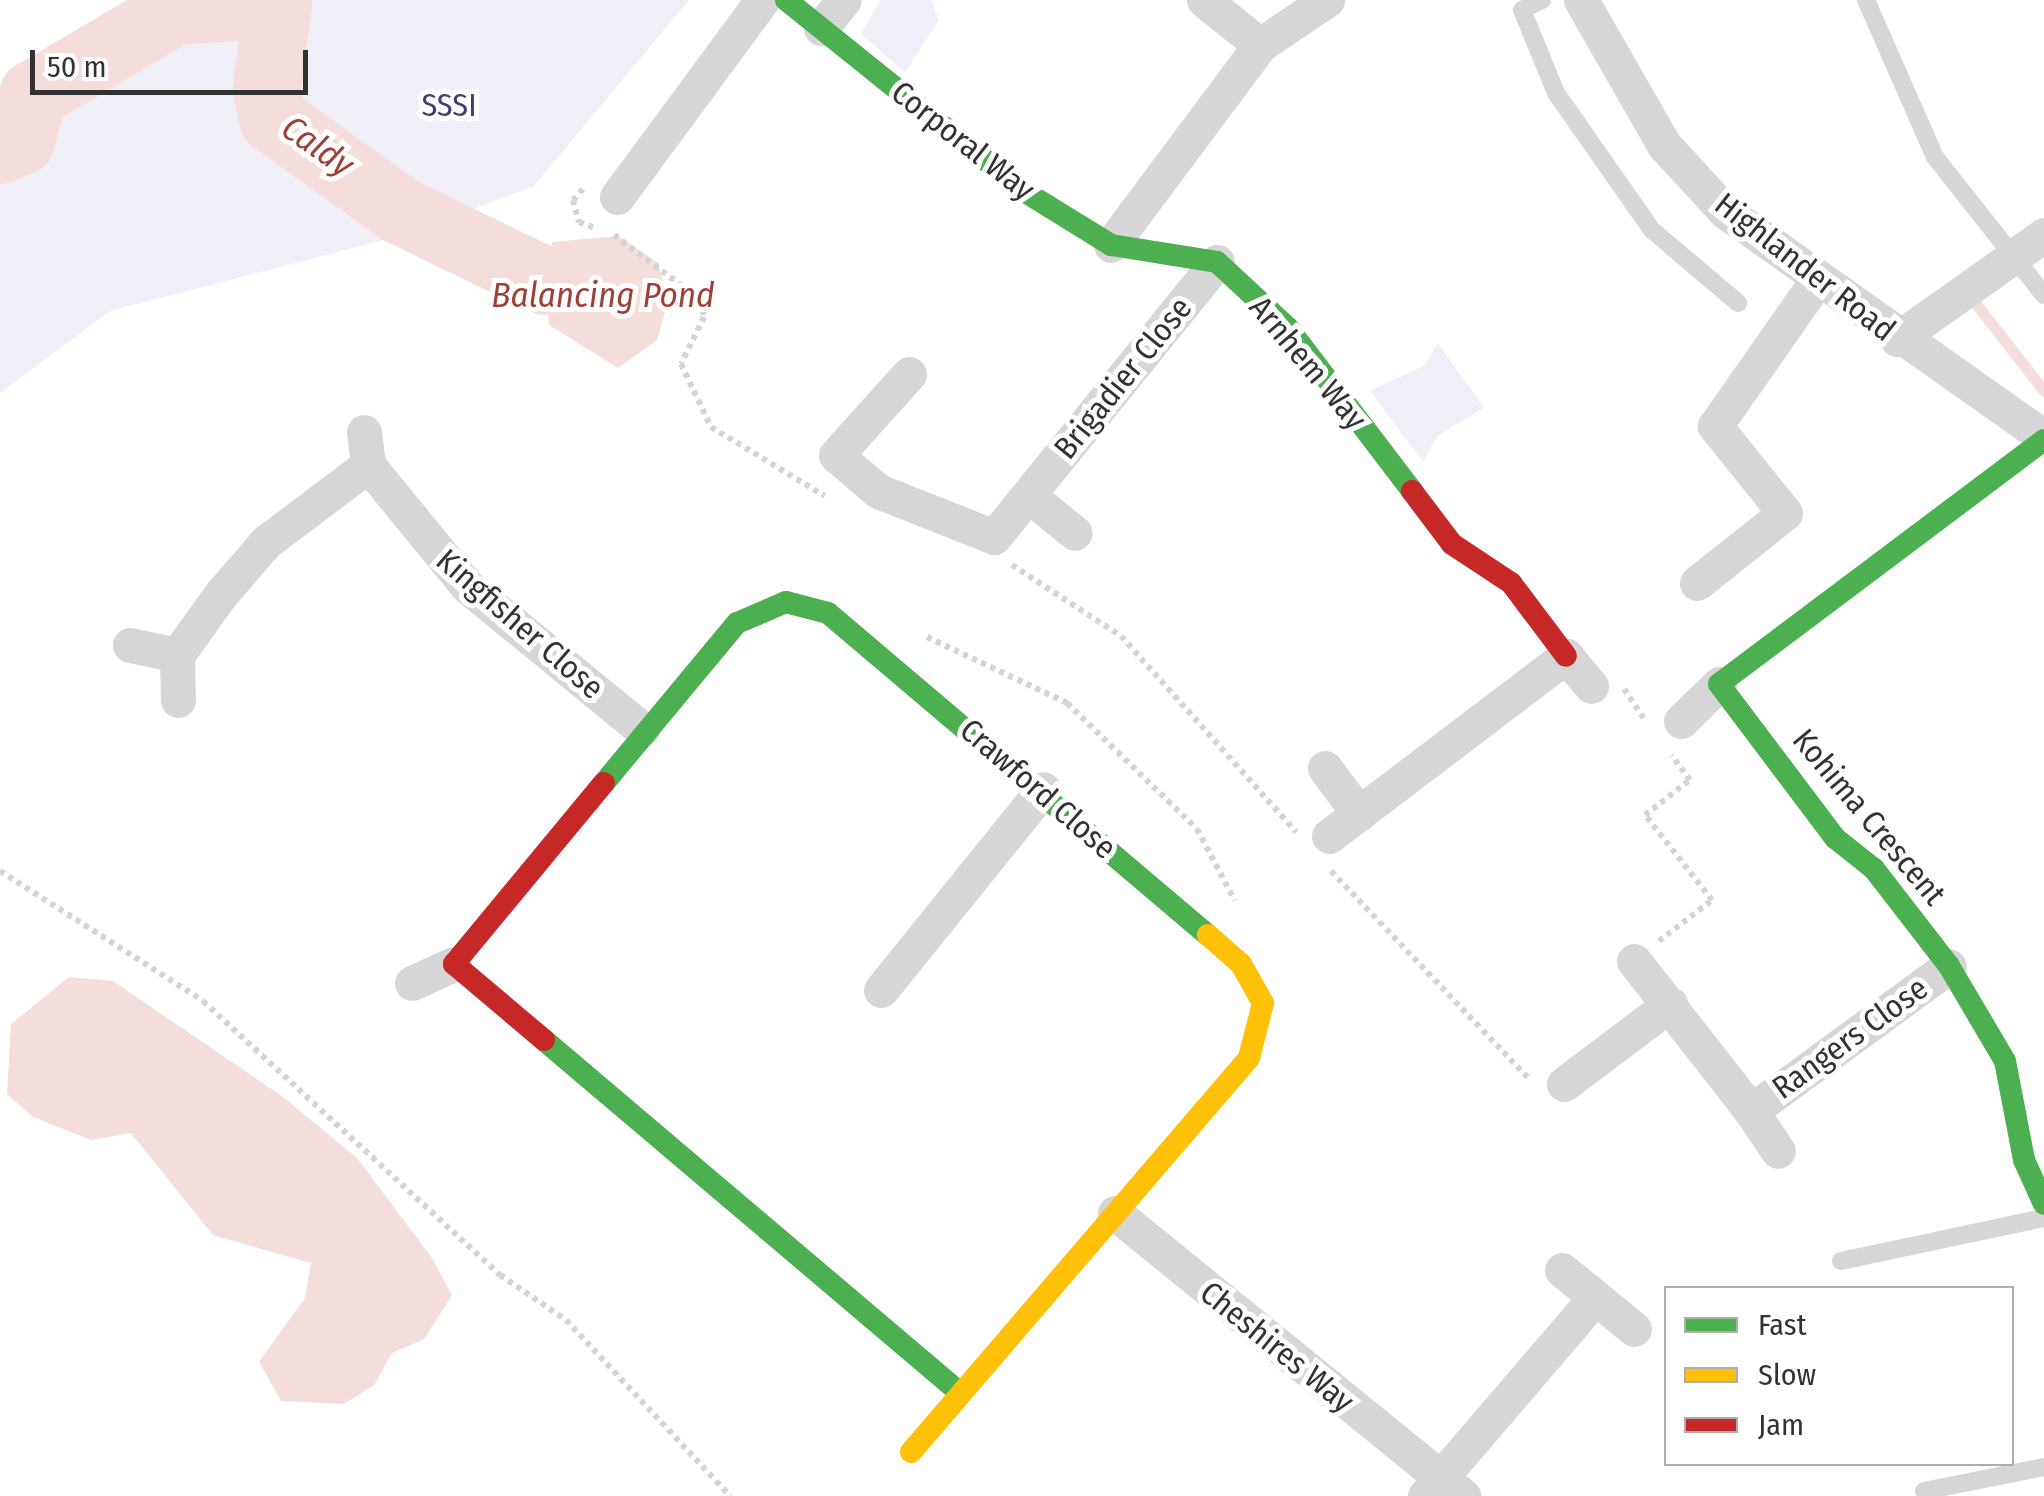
<!DOCTYPE html>
<style>
body{margin:0}
#map{position:relative;width:2044px;height:1496px;overflow:hidden;background:#fff;font-family:"Fira Sans Condensed",sans-serif}
div>[style]{position:absolute}
.green>*{inset:0;background:#f0eef7}
.water>*{inset:0;background:#f4dddb}
.stream>*{height:11px;margin:-5.5px;padding:0 5.5px;transform-origin:5.5px;border-radius:5.5px;background:#f4dddb}
.river>*{height:68px;margin:-34px;padding:0 34px;transform-origin:34px;border-radius:34px;background:#f4dddb}
.path>*{height:6px;margin-top:-3px;transform-origin:0;background:repeating-linear-gradient(90deg,#d4d4d4 0 5px,transparent 0 10px)}
.lane>*{height:18px;margin:-9px;padding:0 9px;transform-origin:9px;border-radius:9px;background:#d6d6d6}
.street>*{height:35px;margin:-17.5px;padding:0 17.5px;transform-origin:17.5px;border-radius:17.5px;background:#d6d6d6}
.fast>*{height:22px;margin:-11px;padding:0 11px;transform-origin:11px;border-radius:11px;background:#4caf50}
.slow>*{height:22px;margin:-11px;padding:0 11px;transform-origin:11px;border-radius:11px;background:#ffc107}
.jam>*{height:22px;margin:-11px;padding:0 11px;transform-origin:11px;border-radius:11px;background:#c62828}
span{translate:-50% -50%;white-space:nowrap;text-align:center;line-height:1.15;-webkit-text-stroke:10px #fff;paint-order:stroke}
.park-label{font-size:32px;color:#473b73}
.street-label{font-size:32px;color:#323232}
.water-label{font-size:35px;color:#9d4038;font-style:italic}
.legend{position:absolute;left:1664px;top:1286px;width:350px;height:180px;box-sizing:border-box;background:#fff;border:2px solid #adadad;margin:0;padding:12px 18px;list-style:none;font-size:30px;color:#323232}
.legend li{display:flex;align-items:center;gap:20px;height:50px}
.legend b{width:50px;border:2px solid #adadad}
.scale{position:absolute;left:30px;top:50px;width:278px;height:45px;box-sizing:border-box;border:5px solid #323232;border-top:0;padding-left:12px;font-size:30px;line-height:35px;white-space:nowrap;color:#323232;-webkit-text-stroke:8px #fff;paint-order:stroke}
</style>
<div id="map">
<div class="green">
<i style="clip-path:polygon(evenodd,169px 0,689px 0,534px 186px,407px 234px,110px 311px,0 393px,0 150px,21px 141px,33px 95px,152px 28px,175px 11px,169px 0,266px 112px,413px 206px,407px 234px,273px 119px,266px 112px)"></i>
<i style="clip-path:polygon(880px 0,931px 0,939px 20px,905px 72px,861px 34px)"></i>
<i style="clip-path:polygon(1438px 343px,1484px 408px,1437px 436px,1423px 462px,1370px 391px,1424px 366px)"></i>
</div>
<div class="water">
<i style="clip-path:polygon(618px 236px,658px 263px,668px 301px,657px 340px,618px 368px,549px 325px,545px 281px,552px 242px)"></i>
<i style="clip-path:polygon(69px 977px,113px 981px,283px 1097px,357px 1158px,432px 1258px,452px 1295px,424px 1339px,392px 1353px,374px 1385px,344px 1404px,281px 1401px,259px 1362px,305px 1298px,311px 1263px,213px 1235px,131px 1133px,91px 1140px,33px 1117px,7px 1094px,11px 1024px)"></i>
</div>
<div class="stream">
<i style="left:1969px;top:295px;width:122px;rotate:52deg"></i>
</div>
<div class="river">
<i style="left:0;top:150px;width:23px;rotate:-23deg"></i>
<i style="left:21px;top:141px;width:48px;rotate:-75.4deg"></i>
<i style="left:33px;top:95px;width:165px;rotate:-30.6deg"></i>
<i style="left:175px;top:11px;width:103px;rotate:-3.9deg"></i>
<i style="left:278px;top:4px;width:86px;rotate:97.4deg"></i>
<i style="left:267px;top:89px;width:31px;rotate:79deg"></i>
<i style="left:273px;top:119px;width:158px;rotate:35.7deg"></i>
<i style="left:401px;top:211px;width:160px;rotate:25.9deg"></i>
</div>
<div class="path">
<i style="left:583px;top:189px;width:15px;rotate:132deg"></i>
<i style="left:573px;top:200px;width:23px;rotate:75deg"></i>
<i style="left:579px;top:222px;width:20px;rotate:20deg"></i>
<i style="left:614px;top:235px;width:109px;rotate:36.8deg"></i>
<i style="left:701px;top:300px;width:17px;rotate:80deg"></i>
<i style="left:704px;top:317px;width:52px;rotate:116.1deg"></i>
<i style="left:681px;top:364px;width:70px;rotate:64.5deg"></i>
<i style="left:711px;top:427px;width:133px;rotate:31.2deg"></i>
<i style="left:1012px;top:565px;width:130px;rotate:33.1deg"></i>
<i style="left:1121px;top:636px;width:263px;rotate:48.2deg"></i>
<i style="left:927px;top:637px;width:155px;rotate:25.2deg"></i>
<i style="left:1067px;top:703px;width:181px;rotate:44.1deg"></i>
<i style="left:1197px;top:829px;width:81px;rotate:62.2deg"></i>
<i style="left:1624px;top:689px;width:37px;rotate:56deg"></i>
<i style="left:0;top:871px;width:241px;rotate:32.6deg"></i>
<i style="left:203px;top:1001px;width:404px;rotate:42.7deg"></i>
<i style="left:500px;top:1275px;width:80px;rotate:34.3deg"></i>
<i style="left:566px;top:1320px;width:241px;rotate:47deg"></i>
<i style="left:1331px;top:871px;width:287px;rotate:46.4deg"></i>
<i style="left:1659px;top:941px;width:67px;rotate:-37.7deg"></i>
<i style="left:1712px;top:900px;width:108px;rotate:-128.2deg"></i>
<i style="left:1645px;top:815px;width:57px;rotate:-37.9deg"></i>
<i style="left:1690px;top:780px;width:31px;rotate:-127deg"></i>
</div>
<div class="lane">
<i style="left:1542px;top:0;width:22px;rotate:153deg"></i>
<i style="left:1522px;top:10px;width:90px;rotate:67.7deg"></i>
<i style="left:1556px;top:93px;width:167px;rotate:55deg"></i>
<i style="left:1652px;top:230px;width:113px;rotate:40.3deg"></i>
<i style="left:1866px;top:0;width:171px;rotate:66.3deg"></i>
<i style="left:1935px;top:157px;width:176px;rotate:51.7deg"></i>
<i style="left:1841px;top:1261px;width:208px;rotate:-12deg"></i>
<i style="left:1924px;top:1491px;width:122px;rotate:-11.3deg"></i>
</div>
<div class="street">
<i style="left:1204px;top:0;width:72px;rotate:38.8deg"></i>
<i style="left:1581px;top:0;width:167px;rotate:60.2deg"></i>
<i style="left:1664px;top:145px;width:91px;rotate:47.2deg"></i>
<i style="left:1726px;top:212px;width:385px;rotate:35.3deg"></i>
<i style="left:821px;top:28px;width:36px;rotate:-51deg"></i>
<i style="left:617px;top:197px;width:245px;rotate:-53.6deg"></i>
<i style="left:1111px;top:245px;width:249px;rotate:-53.3deg"></i>
<i style="left:1260px;top:45px;width:81px;rotate:-33.9deg"></i>
<i style="left:1897px;top:339px;width:180px;rotate:-35.3deg"></i>
<i style="left:909px;top:374px;width:109px;rotate:132deg"></i>
<i style="left:836px;top:455px;width:55px;rotate:40.6deg"></i>
<i style="left:878px;top:491px;width:125px;rotate:21.6deg"></i>
<i style="left:994px;top:537px;width:354px;rotate:-51deg"></i>
<i style="left:364px;top:432px;width:33px;rotate:83deg"></i>
<i style="left:1028px;top:495px;width:60px;rotate:39deg"></i>
<i style="left:1697px;top:583px;width:112px;rotate:-38.5deg"></i>
<i style="left:1785px;top:513px;width:112px;rotate:-128.8deg"></i>
<i style="left:1715px;top:426px;width:176px;rotate:-55deg"></i>
<i style="left:130px;top:645px;width:48px;rotate:12deg"></i>
<i style="left:178px;top:700px;width:45px;rotate:-91.3deg"></i>
<i style="left:177px;top:655px;width:75px;rotate:-54.2deg"></i>
<i style="left:221px;top:594px;width:69px;rotate:-49.1deg"></i>
<i style="left:266px;top:542px;width:128px;rotate:-37deg"></i>
<i style="left:368px;top:465px;width:156px;rotate:50.7deg"></i>
<i style="left:467px;top:586px;width:226px;rotate:39.3deg"></i>
<i style="left:1681px;top:721px;width:53px;rotate:-44.2deg"></i>
<i style="left:1325px;top:768px;width:57px;rotate:53.5deg"></i>
<i style="left:1329px;top:836px;width:298px;rotate:-37.2deg"></i>
<i style="left:1566px;top:656px;width:39px;rotate:50deg"></i>
<i style="left:1634px;top:961px;width:190px;rotate:52deg"></i>
<i style="left:1751px;top:1111px;width:245px;rotate:-36.2deg"></i>
<i style="left:412px;top:983px;width:46px;rotate:-24.3deg"></i>
<i style="left:881px;top:990px;width:258px;rotate:-51.1deg"></i>
<i style="left:1564px;top:1084px;width:133px;rotate:-37deg"></i>
<i style="left:1751px;top:1111px;width:48px;rotate:56deg"></i>
<i style="left:1115px;top:1213px;width:449px;rotate:39.1deg"></i>
<i style="left:1562px;top:1270px;width:93px;rotate:39.3deg"></i>
<i style="left:1425px;top:1496px;width:261px;rotate:-49.4deg"></i>
</div>
<div class="fast">
<i style="left:786px;top:0;width:303px;rotate:38.8deg"></i>
<i style="left:1022px;top:190px;width:105px;rotate:31.7deg"></i>
<i style="left:1111px;top:245px;width:107px;rotate:9.1deg"></i>
<i style="left:1217px;top:262px;width:97px;rotate:42.9deg"></i>
<i style="left:1288px;top:328px;width:205px;rotate:52.7deg"></i>
<i style="left:2044px;top:440px;width:406px;rotate:143.1deg"></i>
<i style="left:1719px;top:684px;width:193px;rotate:53deg"></i>
<i style="left:1835px;top:838px;width:50px;rotate:38.5deg"></i>
<i style="left:1874px;top:869px;width:123px;rotate:52.3deg"></i>
<i style="left:1949px;top:966px;width:110px;rotate:59.5deg"></i>
<i style="left:2005px;top:1061px;width:101px;rotate:79.1deg"></i>
<i style="left:2024px;top:1160px;width:48px;rotate:65.6deg"></i>
<i style="left:604px;top:783px;width:208px;rotate:-50.3deg"></i>
<i style="left:737px;top:623px;width:53px;rotate:-23.2deg"></i>
<i style="left:786px;top:602px;width:43px;rotate:14.7deg"></i>
<i style="left:828px;top:613px;width:498px;rotate:40.3deg"></i>
<i style="left:544px;top:1040px;width:544px;rotate:40.3deg"></i>
</div>
<div class="slow">
<i style="left:911px;top:1452px;width:519px;rotate:-49.37deg"></i>
<i style="left:1249px;top:1058px;width:57px;rotate:-75.7deg"></i>
<i style="left:1263px;top:1003px;width:45px;rotate:-119.4deg"></i>
<i style="left:1241px;top:964px;width:44px;rotate:-138.7deg"></i>
</div>
<div class="jam">
<i style="left:1412px;top:491px;width:66px;rotate:53deg"></i>
<i style="left:1452px;top:544px;width:71px;rotate:33.5deg"></i>
<i style="left:1511px;top:583px;width:91px;rotate:53deg"></i>
<i style="left:544px;top:1040px;width:118px;rotate:-139.8deg"></i>
<i style="left:454px;top:964px;width:235px;rotate:-50.4deg"></i>
</div>
<div class="park-label">
<span style="left:449px;top:105px">SSSI</span>
</div>
<div class="street-label">
<span style="left:963px;top:141px;rotate:38deg">Corporal Way</span>
<span style="left:1805px;top:267px;rotate:38deg">Highlander Road</span>
<span style="left:1308px;top:363px;rotate:50deg">Arnhem Way</span>
<span style="left:1123px;top:378px;rotate:-51deg">Brigadier Close</span>
<span style="left:520px;top:624px;rotate:41deg">Kingfisher Close</span>
<span style="left:1038px;top:789px;rotate:41deg">Crawford Close</span>
<span style="left:1869px;top:817px;rotate:50deg">Kohima Crescent</span>
<span style="left:1850px;top:1038px;rotate:-36deg">Rangers Close</span>
<span style="left:1277px;top:1347px;rotate:39deg">Cheshires Way</span>
</div>
<div class="water-label">
<span style="left:318px;top:146px;rotate:35deg">Caldy</span>
<span style="left:603px;top:295px">Balancing Pond</span>
</div>
<ul class="legend">
<li><b style="height:12px;background:#4caf50"></b>Fast</li>
<li><b style="height:12px;background:#ffc107"></b>Slow</li>
<li><b style="height:12px;background:#c62828"></b>Jam</li>
</ul>
<div class="scale">50 m</div>
</div>
